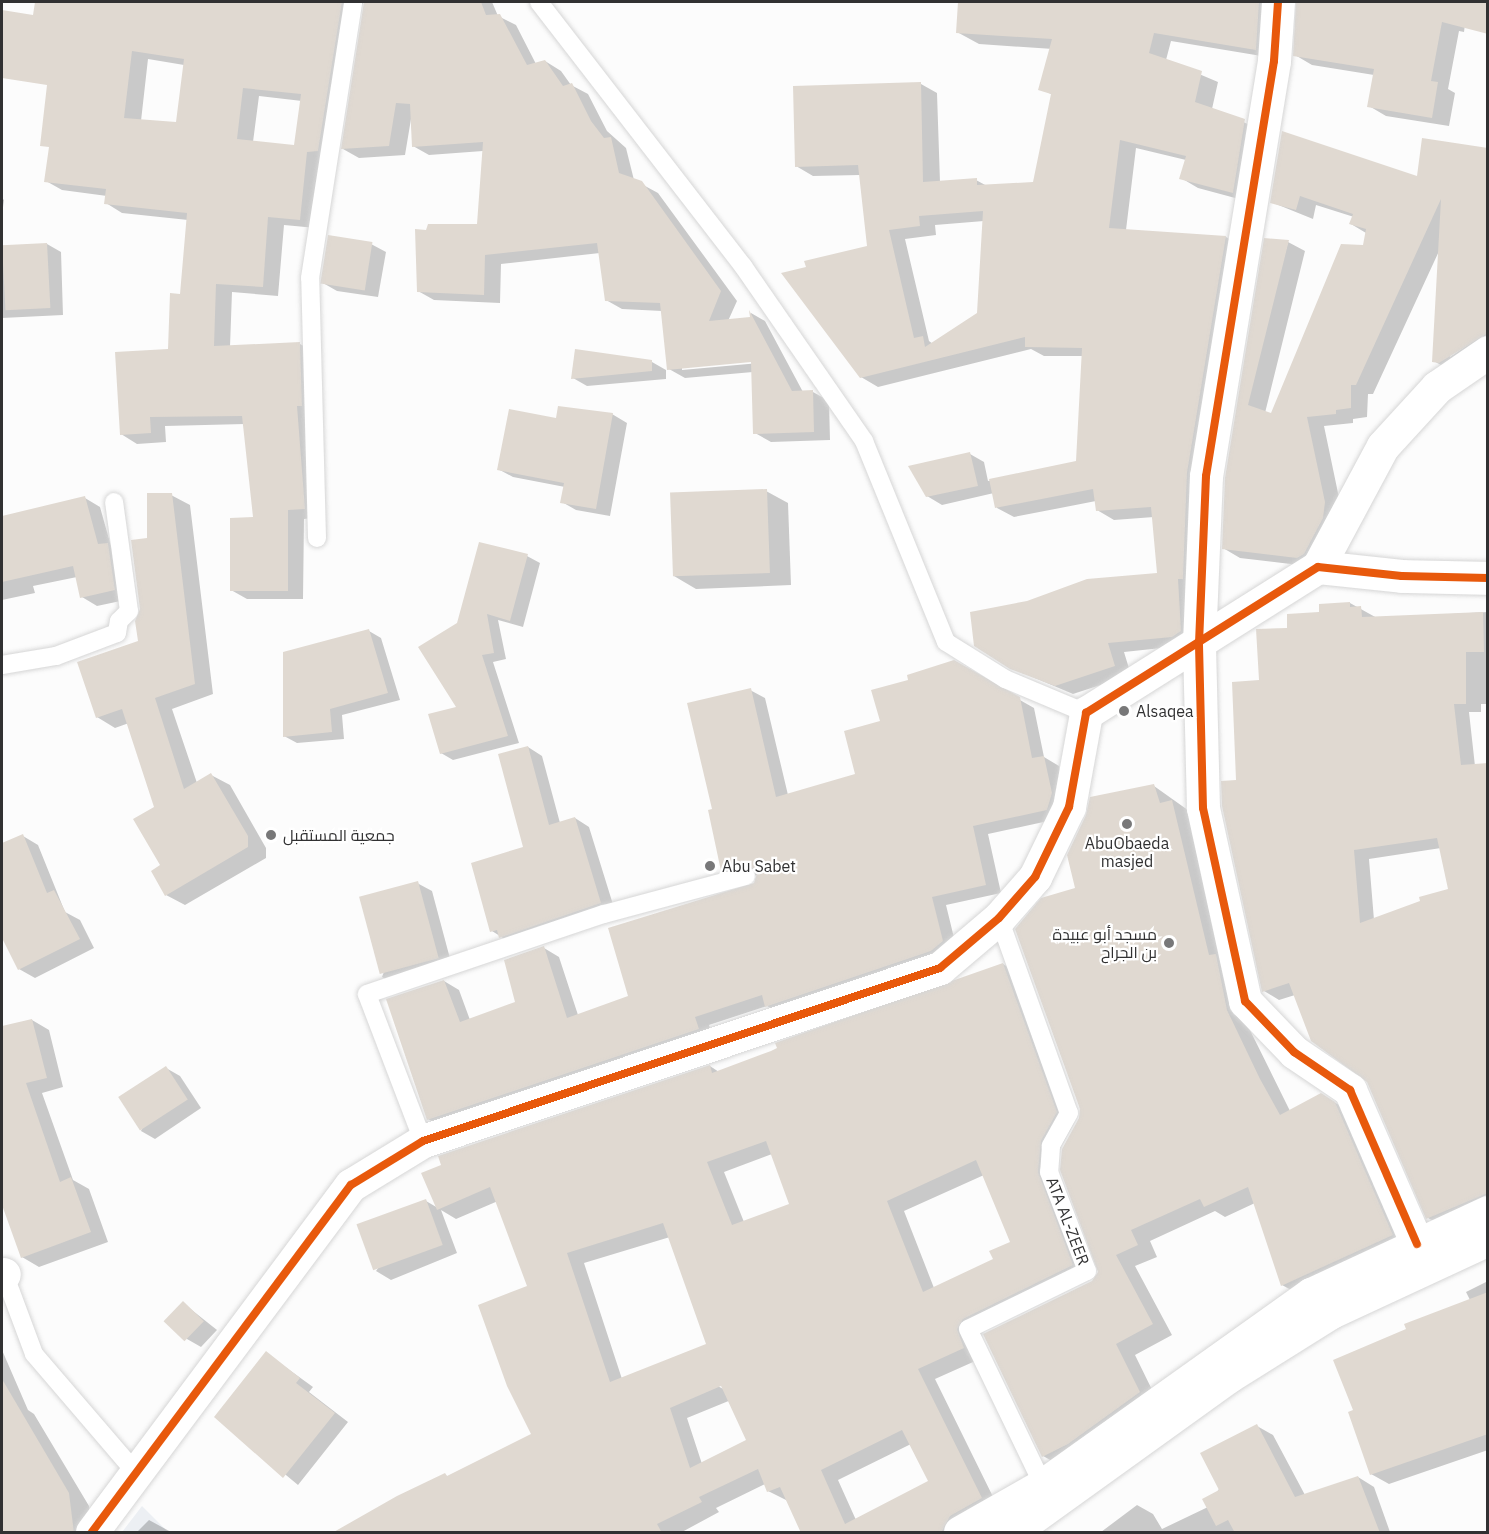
<!DOCTYPE html>
<meta charset="utf-8">
<style>
body{margin:0}
#map{position:relative;width:1489px;height:1534px;overflow:hidden;background:#fcfcfc;font-family:"IBM Plex Sans",Cairo,sans-serif}
div>[style]{position:absolute}
.built>*{inset:0;background:#eceff3}
.shadow>*{inset:0;background:#0003}
.building>*{inset:0;background:#e0d9d1;transform-origin:0 0}
.roads{filter:drop-shadow(0 0 2px #d6d6d6) drop-shadow(0 0 2px #d6d6d6)}
.service>*{height:18px;margin:-9px;padding:0 9px;transform-origin:9px;border-radius:9px;background:#fff}
.minor>*{height:33px;margin:-16.5px;padding:0 16.5px;transform-origin:16.5px;border-radius:16.5px;background:#fff}
.tertiary>*{height:33px;margin:-16.5px;padding:0 16.5px;transform-origin:16.5px;border-radius:16.5px;background:#fff}
.secondary>*{height:33px;margin:-16.5px;padding:0 16.5px;transform-origin:16.5px;border-radius:16.5px;background:#fff}
.cycleway>*{height:8px;margin:-4px;padding:0 4px;transform-origin:4px;border-radius:4px;background:#e8590c}
.dots>*{width:16px;height:16px;translate:-50% -50%;box-sizing:border-box;border:3px solid #fff;border-radius:50%}
span{translate:-50% -50%;white-space:nowrap;text-align:center;line-height:1.15;-webkit-text-stroke:4.5px #fff;paint-order:stroke}
.poi-label{font-size:16px;color:#313132}
.left{translate:0 -50%;text-align:left}
.right{translate:-100% -50%;text-align:right}
.street-label{font-size:16px;color:#313132}
.frame{position:absolute;inset:0;border:3px solid #313132;pointer-events:none}
</style>
<div id="map">
<div class="built">
<i style="clip-path:polygon(142px 1506px,168px 1532px,122px 1532px)"></i>
</div>
<div class="shadow">
<i style="clip-path:polygon(evenodd,39px 2px,364px 2px,358px 10px,316px 228px,284px 225px,278px 296px,232px 292px,230px 347px,300px 344px,316px 353px,320px 517px,304px 519px,303px 599px,247px 599px,231px 590px,255px 518px,245px 424px,165px 426px,166px 442px,137px 444px,121px 434px,170px 350px,181px 295px,188px 220px,122px 213px,106px 203px,107px 196px,62px 190px,46px 181px,67px 12px,39px 2px,148px 59px,184px 65px,177px 124px,141px 121px,148px 59px,39px 2px,259px 96px,302px 101px,296px 147px,253px 142px,259px 96px)"></i>
<i style="clip-path:polygon(evenodd,366px 2px,492px 2px,498px 16px,516px 25px,536px 64px,545px 61px,561px 71px,571px 85px,588px 94px,607px 131px,626px 148px,634px 180px,658px 193px,737px 301px,728px 321px,751px 319px,751px 313px,765px 321px,803px 392px,813px 392px,829px 401px,830px 440px,771px 442px,755px 433px,753px 372px,685px 378px,669px 369px,662px 311px,622px 309px,606px 300px,600px 253px,501px 264px,500px 303px,434px 300px,418px 291px,427px 231px,478px 226px,483px 151px,429px 155px,413px 146px,411px 119px,405px 155px,359px 158px,343px 149px,366px 2px,758px 360px,759px 363px,682px 370px,682px 367px,758px 360px)"></i>
<i style="clip-path:polygon(959px 2px,1057px 2px,1053px 49px,979px 44px,957px 32px)"></i>
<i style="clip-path:polygon(evenodd,1079px 2px,1279px 2px,1273px 58px,1171px 41px,1166px 60px,1218px 82px,1212px 109px,1262px 130px,1250px 202px,1198px 188px,1181px 178px,1186px 160px,1136px 148px,1126px 230px,1226px 237px,1243px 247px,1190px 645px,1124px 652px,1131px 675px,1073px 694px,1011px 668px,1159px 574px,1154px 517px,1114px 520px,1097px 510px,1096px 501px,1014px 517px,997px 508px,994px 493px,942px 505px,927px 496px,970px 454px,984px 462px,988px 481px,1077px 463px,1083px 356px,1044px 356px,1031px 349px,878px 387px,861px 377px,807px 269px,868px 248px,860px 175px,813px 176px,796px 166px,921px 84px,937px 93px,940px 182px,976px 180px,987px 186px,1035px 184px,1053px 95px,1045px 91px,1079px 2px,984px 221px,979px 314px,933px 344px,929px 341px,905px 239px,936px 235px,935px 225px,984px 221px)"></i>
<i style="clip-path:polygon(1468px 2px,1464px 32px,1459px 31px,1448px 89px,1455px 93px,1449px 126px,1386px 116px,1369px 106px,1374px 75px,1312px 65px,1295px 55px,1298px 2px)"></i>
<i style="clip-path:polygon(2px 11px,21px 15px,22px 79px,2px 75px)"></i>
<i style="clip-path:polygon(evenodd,1283px 133px,1418px 178px,1488px 149px,1488px 351px,1451px 371px,1434px 361px,1440px 249px,1373px 394px,1368px 394px,1367px 417px,1353px 419px,1353px 423px,1324px 426px,1342px 512px,1315px 567px,1240px 558px,1223px 548px,1226px 478px,1288px 242px,1305px 251px,1265px 413px,1272px 415px,1364px 247px,1366px 233px,1351px 224px,1354px 217px,1316px 205px,1313px 219px,1271px 202px,1283px 133px,1484px 334px,1450px 357px,1450px 354px,1484px 334px)"></i>
<i style="clip-path:polygon(2px 198px,4px 200px,2px 215px)"></i>
<i style="clip-path:polygon(47px 244px,61px 252px,63px 315px,2px 318px,2px 246px)"></i>
<i style="clip-path:polygon(371px 244px,386px 252px,378px 297px,337px 291px,323px 283px)"></i>
<i style="clip-path:polygon(652px 362px,666px 370px,666px 379px,587px 386px,573px 378px)"></i>
<i style="clip-path:polygon(612px 414px,627px 423px,610px 516px,576px 510px,562px 502px,565px 487px,513px 477px,498px 469px)"></i>
<i style="clip-path:polygon(766px 491px,788px 503px,791px 585px,696px 589px,674px 576px)"></i>
<i style="clip-path:polygon(171px 495px,190px 505px,213px 694px,172px 709px,197px 783px,211px 775px,230px 785px,266px 848px,266px 858px,185px 905px,166px 895px,156px 807px,129px 723px,115px 728px,97px 717px,139px 642px,148px 539px)"></i>
<i style="clip-path:polygon(85px 498px,100px 507px,111px 546px,123px 553px,130px 599px,97px 606px,82px 597px,77px 577px,33px 586px,35px 593px,2px 600px,2px 517px)"></i>
<i style="clip-path:polygon(527px 556px,540px 563px,523px 627px,498px 620px,506px 659px,493px 662px,519px 743px,453px 760px,441px 753px,458px 708px,458px 624px)"></i>
<i style="clip-path:polygon(evenodd,1350px 603px,1377px 618px,1488px 612px,1488px 704px,1481px 704px,1481px 712px,1469px 712px,1475px 766px,1488px 765px,1488px 1208px,1444px 1227px,1428px 1218px,1368px 1082px,1295px 995px,1279px 1000px,1264px 991px,1238px 781px,1260px 682px,1289px 629px,1350px 603px,1441px 848px,1450px 891px,1374px 920px,1369px 859px,1441px 848px)"></i>
<i style="clip-path:polygon(369px 631px,381px 638px,400px 700px,342px 715px,344px 739px,297px 743px,284px 736px)"></i>
<i style="clip-path:polygon(953px 662px,1034px 708px,1044px 757px,1059px 766px,1067px 802px,1062px 818px,988px 834px,1001px 893px,946px 905px,957px 950px,781px 1014px,767px 1006px,709px 1025px,713px 1037px,443px 1128px,428px 1119px,444px 981px,459px 990px,470px 1020px,517px 1003px,544px 948px,559px 957px,578px 1015px,630px 997px,756px 885px,758px 875px,737px 879px,722px 870px,714px 810px,750px 690px,765px 698px,788px 795px,857px 775px,882px 722px,910px 681px)"></i>
<i style="clip-path:polygon(528px 747px,542px 756px,560px 823px,575px 818px,589px 827px,615px 911px,514px 945px,492px 931px,525px 848px)"></i>
<i style="clip-path:polygon(1154px 786px,1192px 813px,1246px 1022px,1290px 1111px,1321px 1095px,1341px 1106px,1412px 1247px,1302px 1296px,1282px 1285px,1255px 1203px,1225px 1217px,1215px 1211px,1150px 1241px,1157px 1257px,1135px 1266px,1172px 1335px,1135px 1355px,1159px 1404px,1063px 1467px,1043px 1456px,1093px 1282px,1100px 1272px,1080px 1119px,1077px 889px)"></i>
<i style="clip-path:polygon(23px 836px,38px 845px,65px 912px,80px 920px,94px 948px,35px 978px,19px 969px,3px 937px,8px 925px,2px 921px,2px 845px)"></i>
<i style="clip-path:polygon(417px 883px,432px 891px,452px 966px,396px 985px,382px 977px)"></i>
<i style="clip-path:polygon(evenodd,1003px 964px,1021px 975px,1074px 1123px,1058px 1152px,1055px 1183px,1090px 1276px,980px 1329px,974px 1340px,982px 1358px,935px 1379px,999px 1509px,965px 1532px,803px 1532px,788px 1501px,768px 1491px,765px 1484px,716px 1508px,719px 1512px,682px 1532px,335px 1532px,445px 1475px,449px 1477px,534px 1435px,529px 1287px,498px 1201px,456px 1219px,441px 1210px,457px 1253px,391px 1280px,376px 1271px,426px 1201px,438px 1208px,710px 1066px,719px 1072px,1003px 964px,772px 1154px,791px 1205px,744px 1222px,724px 1172px,772px 1154px,1003px 964px,984px 1175px,1012px 1242px,995px 1260px,934px 1288px,904px 1211px,984px 1175px,1003px 964px,670px 1237px,708px 1345px,622px 1379px,584px 1263px,670px 1237px,1003px 964px,715px 1381px,727px 1388px,727px 1391px,714px 1384px,715px 1381px,1003px 964px,731px 1400px,748px 1441px,702px 1464px,687px 1418px,731px 1400px,1003px 964px,911px 1444px,930px 1481px,856px 1520px,838px 1480px,911px 1444px)"></i>
<i style="clip-path:polygon(32px 1020px,49px 1030px,63px 1087px,42px 1093px,73px 1180px,89px 1189px,108px 1242px,39px 1267px,22px 1257px,2px 1200px,2px 1028px)"></i>
<i style="clip-path:polygon(166px 1068px,180px 1076px,201px 1108px,155px 1139px,141px 1131px)"></i>
<i style="clip-path:polygon(1488px 1281px,1488px 1450px,1389px 1484px,1371px 1474px,1355px 1411px,1408px 1329px,1470px 1300px,1466px 1292px)"></i>
<i style="clip-path:polygon(183px 1303px,217px 1330px,201px 1347px,187px 1339px)"></i>
<i style="clip-path:polygon(2px 1350px,28px 1410px,34px 1414px,89px 1506px,92px 1532px,2px 1532px)"></i>
<i style="clip-path:polygon(266px 1353px,313px 1387px,309px 1392px,348px 1422px,298px 1485px,216px 1417px)"></i>
<i style="clip-path:polygon(1257px 1426px,1273px 1435px,1305px 1495px,1358px 1477px,1374px 1487px,1390px 1532px,1101px 1532px,1137px 1505px,1153px 1514px,1162px 1529px,1208px 1507px)"></i>
<i style="clip-path:polygon(149px 1520px,171px 1532px,137px 1532px)"></i>
</div>
<div class="building">
<i style="clip-path:polygon(evenodd,35px 2px,342px 2px,318px 151px,307px 152px,300px 220px,268px 217px,263px 287px,216px 284px,214px 346px,300px 342px,302px 406px,297px 406px,305px 509px,288px 510px,288px 591px,230px 591px,230px 518px,253px 517px,242px 416px,150px 417px,151px 433px,120px 435px,115px 352px,168px 349px,170px 293px,180px 294px,187px 213px,104px 204px,106px 189px,44px 182px,49px 147px,40px 146px,47px 85px,2px 78px,2px 10px,33px 15px,35px 2px,132px 51px,184px 59px,176px 122px,124px 118px,132px 51px,35px 2px,243px 88px,301px 94px,294px 145px,237px 139px,243px 88px)"></i>
<i style="clip-path:polygon(364px 2px,481px 2px,486px 15px,500px 14px,527px 65px,545px 60px,563px 86px,572px 83px,591px 121px,604px 138px,611px 137px,619px 173px,642px 181px,721px 291px,709px 321px,750px 317px,749px 310px,792px 391px,813px 390px,814px 432px,753px 434px,751px 362px,667px 370px,660px 303px,605px 301px,597px 243px,485px 255px,484px 295px,417px 292px,415px 229px,426px 230px,428px 224px,477px 224px,483px 142px,412px 147px,410px 104px,396px 103px,389px 146px,341px 149px)"></i>
<i style="clip-path:polygon(evenodd,958px 2px,1259px 2px,1256px 50px,1154px 33px,1149px 53px,1202px 71px,1195px 102px,1245px 119px,1233px 193px,1179px 179px,1186px 156px,1120px 140px,1109px 228px,1226px 236px,1187px 473px,1183px 579px,1178px 579px,1181px 631px,1172px 637px,1108px 643px,1115px 666px,1055px 686px,1010px 669px,974px 646px,970px 612px,1027px 601px,1087px 579px,1157px 573px,1151px 507px,1096px 511px,1093px 489px,995px 508px,989px 479px,1076px 461px,1082px 348px,1025px 347px,1025px 337px,860px 378px,781px 273px,806px 267px,804px 261px,867px 246px,858px 165px,795px 167px,793px 86px,921px 82px,923px 182px,977px 178px,977px 185px,1033px 182px,1051px 94px,1038px 90px,1052px 39px,956px 33px,958px 2px,983px 211px,977px 313px,925px 347px,923px 336px,914px 338px,889px 230px,920px 226px,919px 216px,983px 211px)"></i>
<i style="clip-path:polygon(1296px 2px,1488px 2px,1488px 34px,1442px 22px,1431px 81px,1438px 82px,1432px 118px,1367px 107px,1374px 69px,1293px 56px)"></i>
<i style="clip-path:polygon(1282px 131px,1417px 176px,1422px 138px,1488px 148px,1488px 333px,1439px 363px,1432px 362px,1441px 199px,1356px 385px,1351px 385px,1351px 408px,1336px 410px,1336px 414px,1307px 417px,1325px 502px,1323px 518px,1304px 554px,1297px 558px,1222px 549px,1225px 478px,1264px 238px,1289px 240px,1248px 405px,1271px 413px,1341px 244px,1363px 245px,1366px 229px,1349px 224px,1353px 214px,1300px 196px,1296px 210px,1270px 203px)"></i>
<i style="left:328px;top:235px;width:45px;height:49px;rotate:9deg"></i>
<i style="left:47px;top:243px;width:65px;height:45px;rotate:87deg"></i>
<i style="clip-path:polygon(575px 349px,652px 360px,652px 371px,571px 379px)"></i>
<i style="clip-path:polygon(558px 406px,613px 413px,596px 509px,560px 503px,564px 483px,497px 470px,509px 409px,556px 418px)"></i>
<i style="clip-path:polygon(970px 452px,978px 486px,926px 497px,908px 466px)"></i>
<i style="left:767px;top:489px;width:84px;height:97px;rotate:88deg"></i>
<i style="clip-path:polygon(147px 493px,172px 493px,195px 684px,155px 698px,184px 789px,211px 773px,248px 836px,248px 847px,165px 896px,151px 871px,160px 865px,133px 819px,154px 807px,122px 709px,96px 718px,77px 662px,138px 641px,135px 621px,140px 609px,131px 540px,147px 538px)"></i>
<i style="clip-path:polygon(85px 496px,98px 544px,108px 543px,115px 590px,80px 598px,73px 566px,2px 582px,2px 516px)"></i>
<i style="clip-path:polygon(479px 542px,528px 554px,510px 621px,487px 614px,494px 653px,482px 655px,508px 736px,440px 754px,428px 714px,456px 707px,418px 647px,457px 623px)"></i>
<i style="clip-path:polygon(evenodd,1350px 602px,1350px 607px,1361px 606px,1362px 617px,1483px 612px,1484px 652px,1466px 652px,1466px 704px,1454px 704px,1461px 765px,1488px 763px,1488px 1193px,1426px 1219px,1367px 1082px,1311px 1041px,1289px 983px,1262px 992px,1222px 806px,1221px 781px,1236px 780px,1232px 682px,1259px 680px,1256px 629px,1287px 628px,1287px 614px,1319px 612px,1319px 604px,1350px 602px,1437px 838px,1448px 889px,1419px 897px,1420px 901px,1360px 923px,1354px 850px,1437px 838px)"></i>
<i style="clip-path:polygon(369px 629px,388px 693px,330px 709px,332px 732px,283px 737px,283px 652px)"></i>
<i style="clip-path:polygon(954px 660px,1020px 697px,1032px 758px,1044px 756px,1052px 793px,1047px 810px,973px 826px,986px 885px,932px 897px,943px 941px,931px 951px,765px 1007px,762px 995px,695px 1017px,699px 1029px,427px 1120px,386px 999px,444px 980px,460px 1022px,515px 1002px,504px 960px,544px 946px,567px 1018px,628px 996px,608px 928px,754px 883px,757px 873px,749px 865px,721px 871px,708px 810px,712px 809px,687px 703px,751px 688px,776px 797px,855px 774px,844px 731px,880px 721px,871px 690px,908px 680px,907px 675px)"></i>
<i style="clip-path:polygon(528px 746px,549px 825px,575px 817px,601px 903px,499px 938px,497px 930px,490px 932px,471px 863px,523px 847px,498px 754px)"></i>
<i style="clip-path:polygon(1154px 784px,1160px 803px,1172px 800px,1209px 955px,1216px 954px,1227px 1010px,1260px 1079px,1280px 1115px,1321px 1093px,1335px 1102px,1393px 1235px,1281px 1286px,1248px 1187px,1204px 1207px,1200px 1199px,1131px 1230px,1138px 1245px,1116px 1255px,1153px 1324px,1116px 1344px,1140px 1392px,1068px 1444px,1042px 1457px,983px 1334px,1092px 1281px,1098px 1272px,1060px 1170px,1062px 1149px,1079px 1118px,1080px 1109px,1015px 929px,1041px 898px,1075px 888px,1067px 855px,1086px 815px,1090px 797px)"></i>
<i style="clip-path:polygon(23px 834px,47px 893px,54px 890px,80px 939px,18px 970px,2px 938px,2px 843px)"></i>
<i style="left:418px;top:881px;width:80px;height:61px;rotate:75deg"></i>
<i style="clip-path:polygon(evenodd,1003px 963px,1057px 1112px,1041px 1141px,1038px 1172px,1073px 1265px,963px 1319px,957px 1329px,964px 1348px,918px 1369px,982px 1498px,950px 1516px,941px 1533px,801px 1533px,780px 1487px,767px 1492px,758px 1469px,699px 1497px,702px 1502px,657px 1524px,662px 1533px,332px 1533px,397px 1496px,445px 1473px,447px 1476px,531px 1434px,507px 1386px,478px 1305px,527px 1286px,490px 1187px,437px 1210px,421px 1173px,441px 1165px,438px 1156px,710px 1065px,712px 1073px,771px 1051px,777px 1048px,775px 1043px,1003px 963px,766px 1141px,789px 1204px,732px 1225px,707px 1162px,766px 1141px,1003px 963px,976px 1160px,1010px 1242px,989px 1251px,993px 1259px,923px 1292px,887px 1201px,976px 1160px,1003px 963px,663px 1223px,706px 1344px,610px 1382px,567px 1253px,663px 1223px,1003px 963px,721px 1386px,746px 1440px,690px 1468px,670px 1408px,721px 1386px,1003px 963px,902px 1430px,928px 1481px,845px 1524px,821px 1470px,902px 1430px)"></i>
<i style="clip-path:polygon(32px 1019px,47px 1078px,26px 1083px,60px 1182px,71px 1177px,91px 1232px,21px 1258px,2px 1205px,2px 1026px)"></i>
<i style="left:166px;top:1066px;width:40px;height:57px;rotate:57deg"></i>
<i style="left:426px;top:1199px;width:49px;height:74px;rotate:70deg"></i>
<i style="clip-path:polygon(1488px 1292px,1488px 1434px,1370px 1475px,1348px 1412px,1353px 1410px,1333px 1360px,1406px 1329px,1404px 1324px)"></i>
<i style="left:183px;top:1301px;width:29px;height:28px;rotate:44deg"></i>
<i style="clip-path:polygon(266px 1351px,300px 1378px,296px 1383px,335px 1413px,283px 1478px,214px 1417px)"></i>
<i style="clip-path:polygon(2px 1379px,69px 1493px,74px 1533px,2px 1533px)"></i>
<i style="clip-path:polygon(1257px 1424px,1295px 1497px,1358px 1476px,1380px 1533px,1235px 1533px,1228px 1520px,1216px 1526px,1202px 1499px,1219px 1490px,1200px 1453px)"></i>
</div>
<div class="roads">
<div class="service">
<i style="left:539px;top:2px;width:334px;rotate:52.3deg"></i>
<i style="left:743px;top:266px;width:213px;rotate:55.3deg"></i>
<i style="left:864px;top:441px;width:217px;rotate:67.8deg"></i>
<i style="left:946px;top:642px;width:70px;rotate:32.1deg"></i>
<i style="left:1005px;top:679px;width:88px;rotate:22.8deg"></i>
<i style="left:317px;top:538px;width:260px;rotate:-91.5deg"></i>
<i style="left:310px;top:278px;width:279px;rotate:-81.1deg"></i>
<i style="left:2px;top:665px;width:55px;rotate:-9.5deg"></i>
<i style="left:56px;top:656px;width:65px;rotate:-20.7deg"></i>
<i style="left:117px;top:633px;width:12px;rotate:-81deg"></i>
<i style="left:119px;top:621px;width:14px;rotate:-45deg"></i>
<i style="left:129px;top:611px;width:110px;rotate:-97.8deg"></i>
<i style="left:999px;top:918px;width:207px;rotate:70.3deg"></i>
<i style="left:1069px;top:1113px;width:38px;rotate:119deg"></i>
<i style="left:1051px;top:1146px;width:26px;rotate:94deg"></i>
<i style="left:1049px;top:1172px;width:106px;rotate:69deg"></i>
<i style="left:1087px;top:1271px;width:132px;rotate:154deg"></i>
<i style="left:968px;top:1329px;width:173px;rotate:64.3deg"></i>
<i style="left:423px;top:1141px;width:157px;rotate:-110.9deg"></i>
<i style="left:367px;top:994px;width:250px;rotate:-18.7deg"></i>
<i style="left:604px;top:914px;width:147px;rotate:-15deg"></i>
<i style="left:2px;top:1268px;width:92px;rotate:69.6deg"></i>
<i style="left:34px;top:1354px;width:157px;rotate:49.4deg"></i>
</div>
<div class="minor">
<i style="left:1278px;top:2px;width:59px;rotate:93.9deg"></i>
<i style="left:1274px;top:61px;width:421px;rotate:99.3deg"></i>
<i style="left:1206px;top:476px;width:169px;rotate:92.4deg"></i>
<i style="left:1199px;top:645px;width:163px;rotate:88.6deg"></i>
<i style="left:1203px;top:808px;width:198px;rotate:77.7deg"></i>
<i style="left:1245px;top:1001px;width:71px;rotate:46.1deg"></i>
<i style="left:1294px;top:1052px;width:68px;rotate:34.2deg"></i>
<i style="left:1350px;top:1090px;width:168px;rotate:66.5deg"></i>
<i style="left:1318px;top:567px;width:137px;rotate:-61.8deg"></i>
<i style="left:1383px;top:446px;width:80px;rotate:-47.5deg"></i>
<i style="left:1437px;top:387px;width:62px;rotate:-34.5deg"></i>
<i style="left:2px;top:1275px;width:2px;rotate:-27deg"></i>
</div>
<div class="tertiary">
<i style="left:92px;top:1532px;width:433px;rotate:-53.3deg"></i>
<i style="left:351px;top:1185px;width:84px;rotate:-31.4deg"></i>
<i style="left:423px;top:1141px;width:545px;rotate:-18.5deg"></i>
<i style="left:940px;top:968px;width:77px;rotate:-40.3deg"></i>
<i style="left:999px;top:918px;width:55px;rotate:-48.7deg"></i>
<i style="left:1035px;top:877px;width:78px;rotate:-64.1deg"></i>
<i style="left:1069px;top:807px;width:96px;rotate:-79.7deg"></i>
<i style="left:1086px;top:713px;width:274px;rotate:-32.2deg"></i>
<i style="left:1318px;top:567px;width:84px;rotate:6.1deg"></i>
<i style="left:1402px;top:576px;width:86px;rotate:1.3deg"></i>
</div>
<div class="secondary">
<i style="left:960px;top:1532px;width:95px;rotate:-29.5deg"></i>
<i style="left:1043px;top:1485px;width:329px;rotate:-35.5deg"></i>
<i style="left:1311px;top:1294px;width:195px;rotate:-24.9deg"></i>
<i style="left:1012px;top:1532px;width:267px;rotate:-35.7deg"></i>
<i style="left:1229px;top:1376px;width:120px;rotate:-32.1deg"></i>
<i style="left:1331px;top:1312px;width:173px;rotate:-24.9deg"></i>
</div>
</div>
<div class="cycleway">
<i style="left:1278px;top:2px;width:59px;rotate:93.9deg"></i>
<i style="left:1274px;top:61px;width:421px;rotate:99.3deg"></i>
<i style="left:1206px;top:476px;width:169px;rotate:92.4deg"></i>
<i style="left:1199px;top:645px;width:163px;rotate:88.6deg"></i>
<i style="left:1203px;top:808px;width:198px;rotate:77.7deg"></i>
<i style="left:1245px;top:1001px;width:71px;rotate:46.1deg"></i>
<i style="left:1294px;top:1052px;width:68px;rotate:34.2deg"></i>
<i style="left:1350px;top:1090px;width:168px;rotate:66.5deg"></i>
<i style="left:92px;top:1532px;width:433px;rotate:-53.3deg"></i>
<i style="left:351px;top:1185px;width:84px;rotate:-31.4deg"></i>
<i style="left:423px;top:1141px;width:545px;rotate:-18.5deg"></i>
<i style="left:940px;top:968px;width:77px;rotate:-40.3deg"></i>
<i style="left:999px;top:918px;width:55px;rotate:-48.7deg"></i>
<i style="left:1035px;top:877px;width:78px;rotate:-64.1deg"></i>
<i style="left:1069px;top:807px;width:96px;rotate:-79.7deg"></i>
<i style="left:1086px;top:713px;width:274px;rotate:-32.2deg"></i>
<i style="left:1318px;top:567px;width:84px;rotate:6.1deg"></i>
<i style="left:1402px;top:576px;width:86px;rotate:1.3deg"></i>
</div>
<div class="dots">
<i style="left:1124px;top:711px;background:#787879"></i>
<i style="left:1127px;top:824px;background:#787879"></i>
<i style="left:271px;top:835px;background:#787879"></i>
<i style="left:710px;top:866px;background:#787879"></i>
<i style="left:1169px;top:943px;background:#787879"></i>
</div>
<div class="poi-label">
<span class="left" style="left:1136px;top:711px">Alsaqea</span>
<span class="left" style="left:283px;top:835px">جمعية المستقبل</span>
<span style="left:1127px;top:852px">AbuObaeda<br>masjed</span>
<span class="left" style="left:722px;top:866px">Abu Sabet</span>
<span class="right" style="left:1157px;top:943px">مسجد أبو عبيدة<br>بن الجراح</span>
</div>
<div class="street-label">
<span style="left:1068px;top:1221px;rotate:69deg">ATA AL-ZEER</span>
</div>
<div class="frame"></div>
</div>
